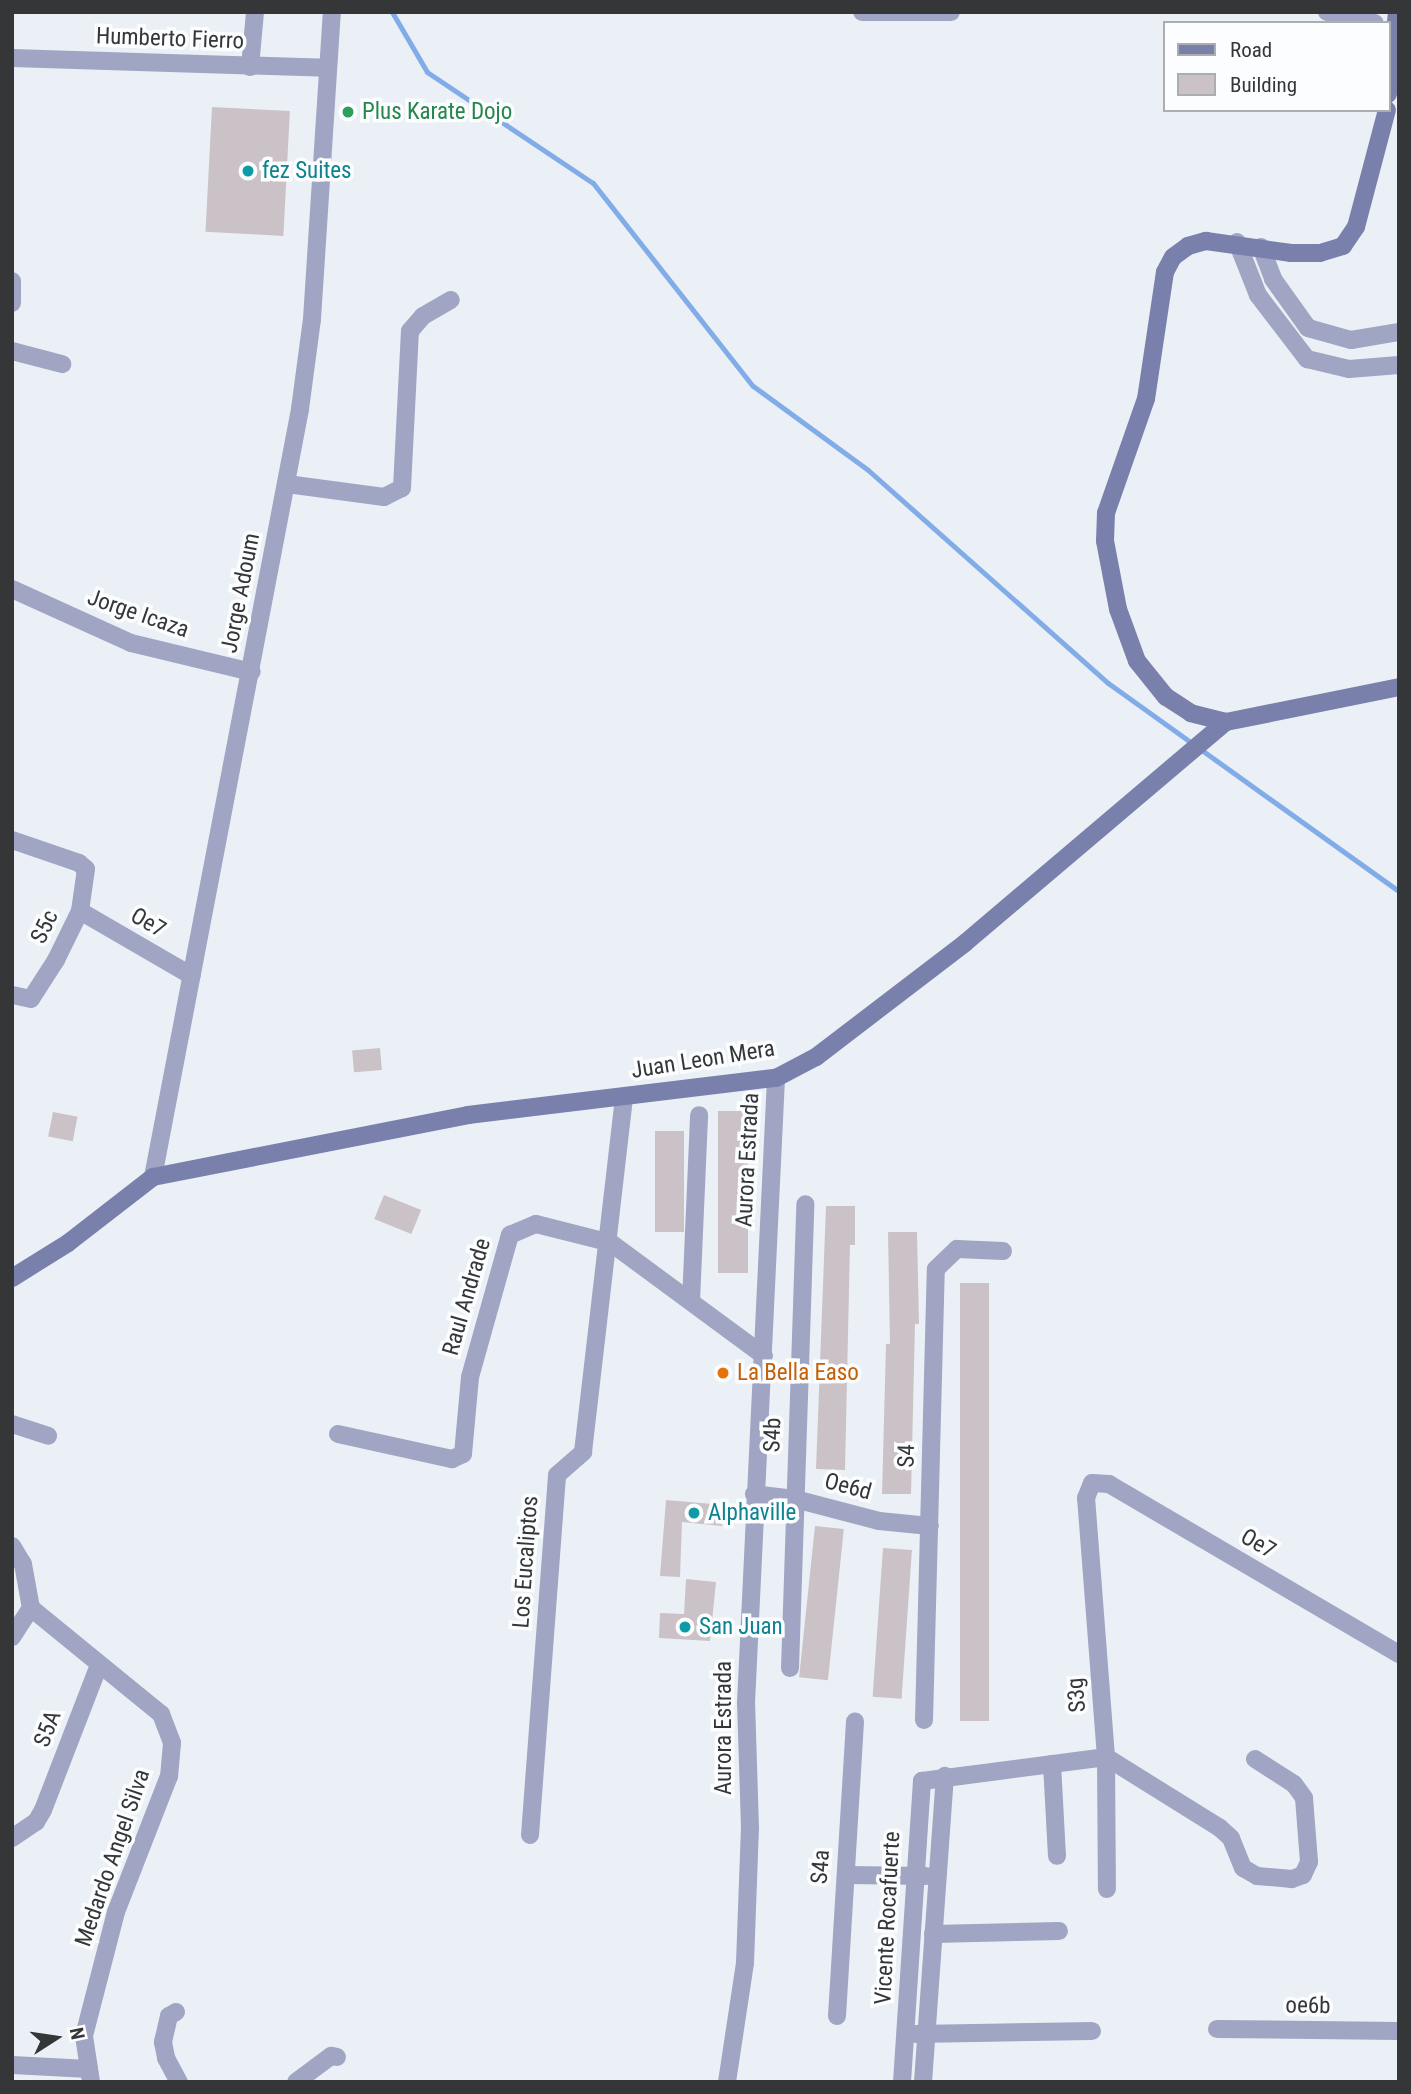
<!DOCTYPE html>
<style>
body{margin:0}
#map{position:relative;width:1411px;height:2094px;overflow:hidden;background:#ebf0f6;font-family:"Roboto Condensed",sans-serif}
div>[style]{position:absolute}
.stream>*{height:5px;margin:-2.5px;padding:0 2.5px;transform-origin:2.5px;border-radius:2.5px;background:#81ace7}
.building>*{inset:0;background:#cac2c6;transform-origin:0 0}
.street>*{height:18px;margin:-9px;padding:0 9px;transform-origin:9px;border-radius:9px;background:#9fa5c3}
.secondary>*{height:18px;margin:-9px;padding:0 9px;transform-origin:9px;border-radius:9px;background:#7980ac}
.dots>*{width:19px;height:19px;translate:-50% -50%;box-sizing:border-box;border:4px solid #fcfdfe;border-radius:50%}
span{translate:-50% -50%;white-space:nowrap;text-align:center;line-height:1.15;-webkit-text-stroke:7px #fcfdfe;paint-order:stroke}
.street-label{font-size:23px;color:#343638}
.leisure-label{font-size:23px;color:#27864d}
.left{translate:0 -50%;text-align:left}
.culture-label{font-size:23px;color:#0d838f}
.food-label{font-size:23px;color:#c56008}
.frame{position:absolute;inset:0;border:14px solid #343638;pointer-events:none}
.legend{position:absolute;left:1163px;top:21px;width:228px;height:91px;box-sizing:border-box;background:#fcfdfe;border:2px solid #acadaf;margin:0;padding:9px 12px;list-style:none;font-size:21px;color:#343638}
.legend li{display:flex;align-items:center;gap:14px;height:35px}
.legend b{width:35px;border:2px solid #acadaf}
.north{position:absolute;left:21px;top:2003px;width:70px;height:70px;-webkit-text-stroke:5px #fcfdfe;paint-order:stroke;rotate:78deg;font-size:19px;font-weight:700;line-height:28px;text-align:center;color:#343638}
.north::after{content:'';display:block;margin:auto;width:24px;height:32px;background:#343638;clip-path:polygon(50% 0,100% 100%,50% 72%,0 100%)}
</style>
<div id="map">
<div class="stream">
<i style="left:392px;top:12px;width:69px;rotate:59.7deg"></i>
<i style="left:427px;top:72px;width:200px;rotate:33.8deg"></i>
<i style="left:593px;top:183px;width:258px;rotate:51.8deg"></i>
<i style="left:753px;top:386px;width:142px;rotate:36.1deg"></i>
<i style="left:868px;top:470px;width:321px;rotate:41.6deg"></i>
<i style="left:1108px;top:683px;width:358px;rotate:35.6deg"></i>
</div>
<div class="building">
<i style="left:212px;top:107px;width:78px;height:125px;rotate:3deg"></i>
<i style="left:380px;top:1048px;width:22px;height:28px;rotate:85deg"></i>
<i style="left:718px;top:1111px;width:30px;height:162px"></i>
<i style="left:53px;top:1112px;width:25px;height:25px;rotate:11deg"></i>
<i style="left:655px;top:1131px;width:29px;height:101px"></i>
<i style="left:384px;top:1195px;width:40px;height:26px;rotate:22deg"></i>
<i style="clip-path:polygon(826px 1206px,855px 1206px,855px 1245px,850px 1245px,845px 1470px,816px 1469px)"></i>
<i style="clip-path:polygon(888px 1232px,917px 1232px,919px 1324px,915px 1324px,911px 1494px,882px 1494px,886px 1344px,890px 1344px)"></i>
<i style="left:960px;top:1283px;width:29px;height:438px"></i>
<i style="clip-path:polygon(666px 1500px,724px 1505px,722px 1526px,682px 1522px,680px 1577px,660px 1576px)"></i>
<i style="left:815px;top:1526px;width:29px;height:152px;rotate:6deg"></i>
<i style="left:883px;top:1548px;width:29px;height:149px;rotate:4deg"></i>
<i style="clip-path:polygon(686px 1579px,716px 1582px,710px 1641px,659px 1638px,660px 1613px,684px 1614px)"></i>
</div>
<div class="street">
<i style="left:862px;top:12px;width:89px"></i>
<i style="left:1327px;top:12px;width:49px;rotate:12.9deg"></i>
<i style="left:12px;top:58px;width:314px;rotate:1.8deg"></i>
<i style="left:250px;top:67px;width:55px;rotate:-84.8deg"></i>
<i style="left:1237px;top:242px;width:57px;rotate:68.4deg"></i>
<i style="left:1258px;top:295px;width:81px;rotate:52.6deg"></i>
<i style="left:1307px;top:359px;width:43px;rotate:13.4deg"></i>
<i style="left:1349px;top:369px;width:50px;rotate:-4.6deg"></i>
<i style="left:1261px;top:247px;width:34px;rotate:69deg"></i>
<i style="left:1273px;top:279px;width:60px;rotate:54.5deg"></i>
<i style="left:1308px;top:328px;width:45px;rotate:15.6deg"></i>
<i style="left:1351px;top:340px;width:49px;rotate:-9.5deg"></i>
<i style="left:12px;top:281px;width:22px;rotate:90deg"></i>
<i style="left:12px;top:351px;width:52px;rotate:14.6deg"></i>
<i style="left:287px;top:484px;width:98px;rotate:7.6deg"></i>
<i style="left:384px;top:497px;width:20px;rotate:-27deg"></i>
<i style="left:402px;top:488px;width:157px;rotate:-87.1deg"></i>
<i style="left:410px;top:331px;width:20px;rotate:-49deg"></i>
<i style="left:423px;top:316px;width:32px;rotate:-30deg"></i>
<i style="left:12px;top:589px;width:131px;rotate:24.4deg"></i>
<i style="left:131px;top:643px;width:124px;rotate:13.5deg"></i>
<i style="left:12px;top:840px;width:71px;rotate:18.9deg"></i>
<i style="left:79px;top:863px;width:9px;rotate:41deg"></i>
<i style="left:86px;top:869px;width:42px;rotate:98.1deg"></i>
<i style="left:80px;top:911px;width:55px;rotate:116.1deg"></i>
<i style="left:56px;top:960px;width:46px;rotate:122.7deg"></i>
<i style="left:31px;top:999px;width:19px;rotate:-168deg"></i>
<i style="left:80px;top:911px;width:129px;rotate:30.1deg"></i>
<i style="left:153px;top:1177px;width:782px;rotate:-79.16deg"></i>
<i style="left:300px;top:409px;width:91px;rotate:-82.4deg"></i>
<i style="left:312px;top:319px;width:308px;rotate:-86.3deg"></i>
<i style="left:691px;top:1301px;width:186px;rotate:-87.5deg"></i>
<i style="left:12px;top:1424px;width:38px;rotate:18deg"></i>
<i style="left:338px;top:1434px;width:117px;rotate:12.4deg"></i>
<i style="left:452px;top:1459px;width:12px;rotate:-24deg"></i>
<i style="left:463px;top:1454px;width:77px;rotate:-84.8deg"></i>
<i style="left:470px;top:1377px;width:148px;rotate:-74.3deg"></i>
<i style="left:510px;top:1235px;width:28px;rotate:-23deg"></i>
<i style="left:536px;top:1224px;width:77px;rotate:14.2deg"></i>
<i style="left:611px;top:1243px;width:190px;rotate:36.4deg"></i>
<i style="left:754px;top:1494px;width:41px;rotate:7deg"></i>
<i style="left:795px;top:1499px;width:87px;rotate:14.7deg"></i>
<i style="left:879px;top:1521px;width:51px;rotate:5.6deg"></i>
<i style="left:12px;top:1546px;width:21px;rotate:59deg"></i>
<i style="left:23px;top:1564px;width:45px;rotate:79.7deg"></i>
<i style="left:31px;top:1608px;width:168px;rotate:39.2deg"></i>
<i style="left:161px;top:1714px;width:31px;rotate:69deg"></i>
<i style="left:172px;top:1743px;width:33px;rotate:95deg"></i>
<i style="left:169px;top:1776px;width:146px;rotate:111.3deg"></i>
<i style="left:116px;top:1912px;width:128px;rotate:104.5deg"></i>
<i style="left:84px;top:2036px;width:47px;rotate:81.3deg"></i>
<i style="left:12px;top:1637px;width:35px;rotate:-57deg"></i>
<i style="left:790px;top:1668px;width:464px;rotate:-88.1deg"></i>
<i style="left:924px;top:1720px;width:451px;rotate:-88.5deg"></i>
<i style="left:936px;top:1269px;width:29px;rotate:-44deg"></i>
<i style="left:957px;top:1249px;width:46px;rotate:2.5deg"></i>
<i style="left:1255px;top:1759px;width:46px;rotate:32.7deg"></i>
<i style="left:1294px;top:1784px;width:17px;rotate:54deg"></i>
<i style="left:1304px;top:1798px;width:64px;rotate:85.5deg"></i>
<i style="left:1309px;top:1862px;width:14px;rotate:115deg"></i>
<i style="left:1303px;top:1875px;width:12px;rotate:160deg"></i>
<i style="left:1292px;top:1879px;width:35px;rotate:-175deg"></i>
<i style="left:1257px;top:1876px;width:16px;rotate:-150deg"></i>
<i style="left:1243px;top:1868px;width:32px;rotate:-112deg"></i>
<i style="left:1231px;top:1838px;width:15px;rotate:-138deg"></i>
<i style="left:1220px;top:1828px;width:134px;rotate:-148.1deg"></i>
<i style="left:1106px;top:1757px;width:260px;rotate:-94.4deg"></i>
<i style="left:1086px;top:1498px;width:16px;rotate:-68deg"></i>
<i style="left:1092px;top:1483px;width:17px;rotate:3deg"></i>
<i style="left:1109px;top:1484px;width:336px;rotate:30.4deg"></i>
<i style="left:1052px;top:1764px;width:92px;rotate:86.9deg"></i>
<i style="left:530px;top:1835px;width:361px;rotate:-85.7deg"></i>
<i style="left:557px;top:1475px;width:35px;rotate:-41deg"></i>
<i style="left:583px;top:1452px;width:357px;rotate:-83.4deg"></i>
<i style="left:12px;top:1838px;width:29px;rotate:-34deg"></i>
<i style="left:36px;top:1822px;width:14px;rotate:-60deg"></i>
<i style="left:43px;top:1810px;width:155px;rotate:-68.9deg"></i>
<i style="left:846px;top:1875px;width:80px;rotate:0.7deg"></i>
<i style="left:933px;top:1934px;width:126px;rotate:-1.4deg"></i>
<i style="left:176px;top:2012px;width:8px;rotate:150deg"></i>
<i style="left:169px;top:2016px;width:27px;rotate:103deg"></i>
<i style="left:163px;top:2042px;width:16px;rotate:79deg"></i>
<i style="left:166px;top:2058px;width:27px;rotate:62deg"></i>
<i style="left:837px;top:2016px;width:295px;rotate:-86.5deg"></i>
<i style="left:1217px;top:2029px;width:182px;rotate:0.6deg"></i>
<i style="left:916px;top:2034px;width:176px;rotate:-1deg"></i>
<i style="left:12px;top:2065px;width:77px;rotate:3deg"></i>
<i style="left:296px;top:2082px;width:44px;rotate:-36.6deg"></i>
<i style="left:331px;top:2056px;width:6px;rotate:9deg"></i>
<i style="left:727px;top:2082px;width:120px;rotate:-81.4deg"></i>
<i style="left:745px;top:1963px;width:135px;rotate:-87.9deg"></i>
<i style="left:750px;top:1828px;width:125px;rotate:-91.8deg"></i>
<i style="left:746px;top:1703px;width:626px;rotate:-87.25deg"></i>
<i style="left:902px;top:2082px;width:302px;rotate:-86.2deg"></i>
<i style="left:922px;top:1781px;width:186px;rotate:-7.4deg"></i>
<i style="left:1106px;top:1757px;width:132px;rotate:89.6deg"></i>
<i style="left:923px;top:2082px;width:307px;rotate:-85.9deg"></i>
</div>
<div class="secondary">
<i style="left:1388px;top:94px;width:82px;rotate:-83.7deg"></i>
<i style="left:1226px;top:722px;width:36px;rotate:-166deg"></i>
<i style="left:1191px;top:713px;width:30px;rotate:-147deg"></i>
<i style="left:1166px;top:697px;width:46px;rotate:-128.9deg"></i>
<i style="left:1137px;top:661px;width:55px;rotate:-110.1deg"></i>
<i style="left:1118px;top:609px;width:69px;rotate:-100.8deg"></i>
<i style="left:1105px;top:541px;width:28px;rotate:-88deg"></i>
<i style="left:1106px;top:513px;width:121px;rotate:-70.7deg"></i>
<i style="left:1146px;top:399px;width:128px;rotate:-81.5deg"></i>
<i style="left:1165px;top:272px;width:17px;rotate:-62deg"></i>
<i style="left:1173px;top:257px;width:19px;rotate:-36deg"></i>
<i style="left:1188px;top:246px;width:19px;rotate:-16deg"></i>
<i style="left:1206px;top:241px;width:86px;rotate:8deg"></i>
<i style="left:1291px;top:253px;width:29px"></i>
<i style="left:1320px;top:253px;width:24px;rotate:-17deg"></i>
<i style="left:1343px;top:246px;width:23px;rotate:-56deg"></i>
<i style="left:1356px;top:227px;width:121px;rotate:-75.2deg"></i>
<i style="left:12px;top:1278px;width:66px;rotate:-32deg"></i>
<i style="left:68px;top:1243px;width:108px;rotate:-37.8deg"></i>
<i style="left:153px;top:1177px;width:321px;rotate:-11.1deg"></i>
<i style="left:468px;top:1115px;width:310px;rotate:-6.9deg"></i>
<i style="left:776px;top:1078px;width:45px;rotate:-27.7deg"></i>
<i style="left:816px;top:1057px;width:188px;rotate:-37.4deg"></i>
<i style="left:965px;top:943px;width:342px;rotate:-40.3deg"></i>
<i style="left:1226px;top:722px;width:177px;rotate:-11.4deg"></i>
</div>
<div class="dots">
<i style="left:348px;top:112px;background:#2e9e5b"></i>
<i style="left:248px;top:171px;background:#0f9aa8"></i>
<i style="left:723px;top:1373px;background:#e8710a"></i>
<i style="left:694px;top:1513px;background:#0f9aa8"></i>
<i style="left:685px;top:1627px;background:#0f9aa8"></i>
</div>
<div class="street-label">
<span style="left:170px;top:39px;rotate:2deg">Humberto Fierro</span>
<span style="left:241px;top:593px;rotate:-79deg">Jorge Adoum</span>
<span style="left:138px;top:614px;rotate:19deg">Jorge Icaza</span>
<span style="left:148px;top:923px;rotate:30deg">Oe7</span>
<span style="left:45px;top:927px;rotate:-64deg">S5c</span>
<span style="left:703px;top:1060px;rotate:-9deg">Juan Leon Mera</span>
<span style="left:748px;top:1160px;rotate:-87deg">Aurora Estrada</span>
<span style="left:467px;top:1297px;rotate:-74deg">Raul Andrade</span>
<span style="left:773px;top:1435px;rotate:-88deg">S4b</span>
<span style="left:907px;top:1456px;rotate:-89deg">S4</span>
<span style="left:848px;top:1487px;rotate:15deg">Oe6d</span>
<span style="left:1258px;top:1544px;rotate:30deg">Oe7</span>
<span style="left:526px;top:1562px;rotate:-86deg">Los Eucaliptos</span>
<span style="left:1077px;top:1695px;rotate:-95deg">S3g</span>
<span style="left:724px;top:1728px;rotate:-90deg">Aurora Estrada</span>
<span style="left:48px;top:1729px;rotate:-69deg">S5A</span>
<span style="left:113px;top:1858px;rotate:-71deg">Medardo Angel Silva</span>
<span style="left:821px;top:1867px;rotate:-86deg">S4a</span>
<span style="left:888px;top:1918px;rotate:-87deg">Vicente Rocafuerte</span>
<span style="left:1308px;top:2006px;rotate:1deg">oe6b</span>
</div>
<div class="leisure-label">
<span class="left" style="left:362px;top:112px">Plus Karate Dojo</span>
</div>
<div class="culture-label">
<span class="left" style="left:262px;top:171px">fez Suites</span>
<span class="left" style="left:708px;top:1513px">Alphaville</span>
<span class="left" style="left:699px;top:1627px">San Juan</span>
</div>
<div class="food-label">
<span class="left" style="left:737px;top:1373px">La Bella Easo</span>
</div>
<div class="frame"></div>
<ul class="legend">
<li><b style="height:9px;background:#7980ac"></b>Road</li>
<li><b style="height:19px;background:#cac2c6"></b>Building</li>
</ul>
<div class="north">N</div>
</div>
